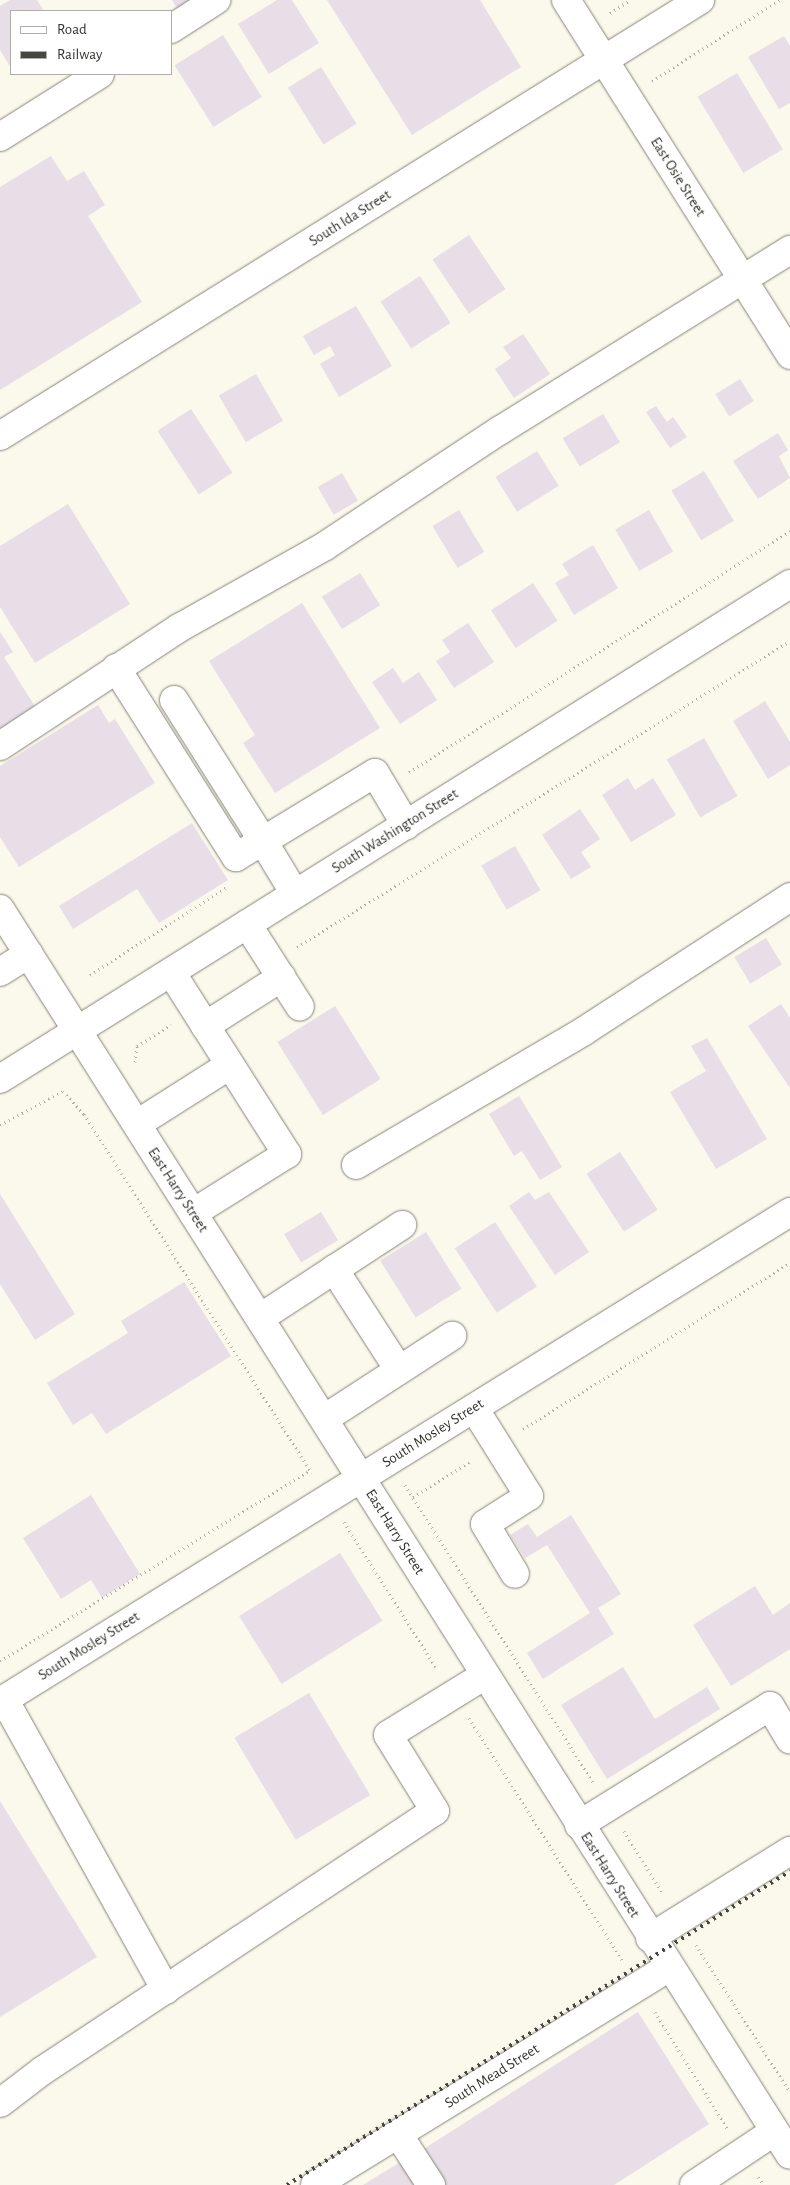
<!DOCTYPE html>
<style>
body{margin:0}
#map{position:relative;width:790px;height:2185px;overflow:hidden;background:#fbf8ec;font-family:"Alegreya Sans",sans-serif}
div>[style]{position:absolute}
.building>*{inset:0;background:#e7dee7;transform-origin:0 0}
.path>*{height:3px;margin-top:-1.5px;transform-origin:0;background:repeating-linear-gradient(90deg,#b1aea5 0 1px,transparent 0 5px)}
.roads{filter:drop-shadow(0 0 1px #868379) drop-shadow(0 0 1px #868379)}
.minor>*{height:28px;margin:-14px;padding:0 14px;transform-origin:14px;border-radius:14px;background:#fff}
.rail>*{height:4px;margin-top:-2px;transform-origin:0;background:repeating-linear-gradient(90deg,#484642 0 2.5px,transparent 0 7.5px)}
span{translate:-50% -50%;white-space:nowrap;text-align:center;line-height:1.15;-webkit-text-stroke:4.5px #fff;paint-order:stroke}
.street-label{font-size:15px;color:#33322e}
.legend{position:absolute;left:10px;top:10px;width:162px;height:65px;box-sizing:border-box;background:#fff;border:1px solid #adadab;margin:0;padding:6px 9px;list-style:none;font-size:15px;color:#33322e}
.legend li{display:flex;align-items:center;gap:10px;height:25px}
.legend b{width:25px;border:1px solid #adadab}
</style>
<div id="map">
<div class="building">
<i style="clip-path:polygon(10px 0,37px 0,44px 11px,11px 11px,11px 68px,0 50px,0 6px)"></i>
<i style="clip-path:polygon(172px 0,194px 0,178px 10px)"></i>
<i style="clip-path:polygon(277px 0,292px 0,319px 43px,269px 74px,238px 24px)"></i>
<i style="clip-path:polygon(327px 0,480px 0,521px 67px,412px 135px)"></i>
<i style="left:223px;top:35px;width:73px;height:57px;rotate:58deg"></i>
<i style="clip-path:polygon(784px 36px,790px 46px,790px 103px,779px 109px,748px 57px)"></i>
<i style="left:321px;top:67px;width:67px;height:39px;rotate:58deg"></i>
<i style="left:737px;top:73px;width:89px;height:46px;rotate:59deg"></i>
<i style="clip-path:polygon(51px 156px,67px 181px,84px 171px,105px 205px,88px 216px,142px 302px,0 390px,0 187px)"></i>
<i style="left:469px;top:235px;width:65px;height:44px;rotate:56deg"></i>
<i style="left:420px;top:276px;width:56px;height:47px;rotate:57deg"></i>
<i style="clip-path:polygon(356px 306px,392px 366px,339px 397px,320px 364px,335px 355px,330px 346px,314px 355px,303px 336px)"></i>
<i style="clip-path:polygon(523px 334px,550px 374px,514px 398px,495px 369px,511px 358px,503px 347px)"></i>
<i style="left:256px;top:374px;width:54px;height:43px;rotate:60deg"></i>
<i style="left:740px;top:379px;width:26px;height:29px;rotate:58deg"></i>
<i style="clip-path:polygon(656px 406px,667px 422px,673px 417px,687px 437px,670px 448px,646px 412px)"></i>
<i style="left:191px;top:409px;width:76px;height:40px;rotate:57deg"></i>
<i style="left:603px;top:414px;width:33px;height:47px;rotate:59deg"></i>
<i style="clip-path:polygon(778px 433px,788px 450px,779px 456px,790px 478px,758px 499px,733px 461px)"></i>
<i style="left:537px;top:451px;width:41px;height:49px;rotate:58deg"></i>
<i style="left:704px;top:471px;width:58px;height:38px;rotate:59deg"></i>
<i style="left:342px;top:473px;width:32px;height:28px;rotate:60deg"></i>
<i style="clip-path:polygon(68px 504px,130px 604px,35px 663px,0 607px,0 546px)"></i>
<i style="left:459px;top:510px;width:49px;height:31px;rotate:59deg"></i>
<i style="left:649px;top:510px;width:48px;height:39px;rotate:60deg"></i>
<i style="clip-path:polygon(593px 545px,618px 588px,574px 615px,555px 583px,569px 575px,562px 564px)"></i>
<i style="left:360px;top:573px;width:38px;height:45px;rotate:58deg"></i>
<i style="left:533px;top:583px;width:45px;height:50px;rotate:57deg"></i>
<i style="clip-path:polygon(302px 603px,380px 728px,275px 793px,243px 743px,255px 735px,209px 661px)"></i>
<i style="clip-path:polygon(468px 623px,494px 662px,454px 688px,436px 661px,450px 652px,442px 640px)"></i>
<i style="clip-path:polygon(0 632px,13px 652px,4px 657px,36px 708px,0 731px)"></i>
<i style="clip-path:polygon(393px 668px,403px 683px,419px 672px,437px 700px,400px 724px,372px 682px)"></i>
<i style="clip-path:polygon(765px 701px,790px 742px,790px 765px,768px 779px,733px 721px)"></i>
<i style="clip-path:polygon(98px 705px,109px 723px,115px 719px,155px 783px,19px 867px,0 837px,0 766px)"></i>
<i style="left:704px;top:738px;width:67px;height:43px;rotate:60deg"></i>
<i style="clip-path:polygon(628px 778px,635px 790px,653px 778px,676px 815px,631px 842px,602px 795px)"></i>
<i style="clip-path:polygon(580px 809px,600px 839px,581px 852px,591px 867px,571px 879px,542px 835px)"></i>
<i style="clip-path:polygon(192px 823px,228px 880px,159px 923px,137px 889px,73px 929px,59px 906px)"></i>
<i style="left:515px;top:846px;width:51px;height:39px;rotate:60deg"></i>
<i style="left:766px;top:938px;width:31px;height:37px;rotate:59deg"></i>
<i style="clip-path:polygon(781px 1004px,790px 1018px,790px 1088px,748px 1026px)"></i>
<i style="left:335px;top:1006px;width:86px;height:68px;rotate:58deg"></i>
<i style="clip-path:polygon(707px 1038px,767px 1139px,716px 1169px,670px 1092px,706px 1071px,691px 1046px)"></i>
<i style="clip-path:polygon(519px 1096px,562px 1167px,540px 1180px,522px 1151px,514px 1156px,489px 1114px)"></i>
<i style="left:620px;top:1152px;width:69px;height:40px;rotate:57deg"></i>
<i style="clip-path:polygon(529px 1192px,535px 1200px,549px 1192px,589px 1252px,555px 1275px,509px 1206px)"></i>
<i style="clip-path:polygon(0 1194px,75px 1314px,35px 1340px,0 1284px)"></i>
<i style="left:321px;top:1212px;width:33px;height:43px;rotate:59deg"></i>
<i style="left:495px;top:1222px;width:77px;height:48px;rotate:57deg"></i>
<i style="left:426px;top:1232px;width:67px;height:54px;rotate:58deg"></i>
<i style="clip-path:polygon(184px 1282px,231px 1356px,106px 1434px,92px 1413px,73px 1425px,47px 1383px,128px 1333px,121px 1321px)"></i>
<i style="clip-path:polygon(91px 1495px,140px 1574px,102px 1598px,91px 1580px,61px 1599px,23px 1538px)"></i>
<i style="clip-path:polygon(571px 1515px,621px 1594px,598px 1608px,614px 1634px,543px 1679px,527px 1653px,590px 1613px,547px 1545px,525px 1558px,510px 1535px,528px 1524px,537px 1537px)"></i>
<i style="left:340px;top:1553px;width:80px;height:119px;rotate:58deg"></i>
<i style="clip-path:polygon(755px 1586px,773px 1615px,790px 1603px,790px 1649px,731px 1686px,693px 1625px)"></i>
<i style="clip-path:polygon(623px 1667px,655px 1719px,707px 1687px,720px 1709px,607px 1779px,561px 1705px)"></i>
<i style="left:309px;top:1693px;width:119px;height:87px;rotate:59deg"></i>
<i style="clip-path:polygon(0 1801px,97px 1957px,0 2017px)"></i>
<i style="clip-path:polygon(638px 2012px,709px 2124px,614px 2185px,441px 2185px,419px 2152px)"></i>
<i style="clip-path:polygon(405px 2159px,421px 2185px,363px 2185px)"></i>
</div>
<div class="path">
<i style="left:610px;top:13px;width:24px;rotate:-33deg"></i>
<i style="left:652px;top:81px;width:151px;rotate:-32.5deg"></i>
<i style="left:409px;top:772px;width:451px;rotate:-32.3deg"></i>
<i style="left:297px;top:947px;width:580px;rotate:-31.83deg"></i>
<i style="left:90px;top:975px;width:164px;rotate:-32.8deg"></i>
<i style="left:135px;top:1062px;width:16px;rotate:-83deg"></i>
<i style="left:137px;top:1046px;width:40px;rotate:-32deg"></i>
<i style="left:0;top:1125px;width:72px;rotate:-28.4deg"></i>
<i style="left:63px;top:1091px;width:31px;rotate:48deg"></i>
<i style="left:84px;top:1114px;width:425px;rotate:57.6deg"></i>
<i style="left:523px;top:1429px;width:314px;rotate:-31.9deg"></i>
<i style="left:405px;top:1485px;width:352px;rotate:57.7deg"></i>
<i style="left:413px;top:1497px;width:68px;rotate:-31.8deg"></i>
<i style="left:344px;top:1522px;width:174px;rotate:57.7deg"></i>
<i style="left:0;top:1661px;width:364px;rotate:-31.6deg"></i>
<i style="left:469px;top:1718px;width:286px;rotate:57.7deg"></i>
<i style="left:624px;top:1831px;width:74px;rotate:58.2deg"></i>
<i style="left:696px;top:1945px;width:174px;rotate:57.4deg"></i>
<i style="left:655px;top:2012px;width:137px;rotate:58.2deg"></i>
<i style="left:758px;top:2177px;width:10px;rotate:53deg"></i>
</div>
<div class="roads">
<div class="minor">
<i style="left:566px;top:0;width:420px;rotate:57.7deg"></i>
<i style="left:171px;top:29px;width:54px;rotate:-32.8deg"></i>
<i style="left:0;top:137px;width:118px;rotate:-32.2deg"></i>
<i style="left:0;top:436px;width:825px;rotate:-31.92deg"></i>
<i style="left:116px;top:668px;width:224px;rotate:57.6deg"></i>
<i style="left:236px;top:857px;width:31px;rotate:-31deg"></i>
<i style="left:263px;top:841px;width:62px;rotate:58.9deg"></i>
<i style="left:174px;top:700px;width:167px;rotate:57.7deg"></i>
<i style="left:263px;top:841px;width:131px;rotate:-31.3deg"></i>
<i style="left:375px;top:773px;width:61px;rotate:59.2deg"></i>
<i style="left:0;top:746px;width:214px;rotate:-33.4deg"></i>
<i style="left:179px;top:628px;width:167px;rotate:-29.3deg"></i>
<i style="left:325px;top:546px;width:209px;rotate:-33.5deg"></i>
<i style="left:499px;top:431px;width:343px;rotate:-31.9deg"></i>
<i style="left:0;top:909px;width:1475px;rotate:57.62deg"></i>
<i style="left:247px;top:924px;width:98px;rotate:57.4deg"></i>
<i style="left:0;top:972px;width:34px;rotate:-32deg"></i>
<i style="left:171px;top:972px;width:216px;rotate:57.5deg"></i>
<i style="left:287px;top:1154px;width:111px;rotate:147.9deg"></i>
<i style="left:205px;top:1026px;width:91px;rotate:-32.5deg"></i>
<i style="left:0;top:1079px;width:932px;rotate:-32.07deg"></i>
<i style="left:137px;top:1124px;width:110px;rotate:-32.4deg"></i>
<i style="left:356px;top:1165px;width:264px;rotate:-30.4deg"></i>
<i style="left:584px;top:1031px;width:246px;rotate:-33deg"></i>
<i style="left:334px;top:1269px;width:120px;rotate:57.2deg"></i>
<i style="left:260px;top:1318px;width:170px;rotate:-33.2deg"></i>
<i style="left:474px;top:1408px;width:104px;rotate:58deg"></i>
<i style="left:529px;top:1496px;width:52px;rotate:147.5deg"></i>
<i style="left:485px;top:1524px;width:58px;rotate:59deg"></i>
<i style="left:324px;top:1419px;width:153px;rotate:-33deg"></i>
<i style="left:4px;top:1699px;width:333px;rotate:60.9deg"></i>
<i style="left:0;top:1702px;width:930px;rotate:-31.81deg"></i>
<i style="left:579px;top:1825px;width:225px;rotate:-31.9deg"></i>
<i style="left:770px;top:1706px;width:39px;rotate:59deg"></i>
<i style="left:650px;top:1938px;width:165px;rotate:-31.9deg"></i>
<i style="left:0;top:2103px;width:53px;rotate:-37.3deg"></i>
<i style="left:42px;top:2071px;width:471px;rotate:-33.5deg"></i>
<i style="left:435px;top:1811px;width:89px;rotate:-121.7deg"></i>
<i style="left:388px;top:1735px;width:114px;rotate:-31.7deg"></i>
<i style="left:398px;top:2134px;width:61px;rotate:57.1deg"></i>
<i style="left:315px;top:2185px;width:416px;rotate:-31.6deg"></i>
<i style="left:694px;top:2185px;width:97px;rotate:-33.7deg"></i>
</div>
</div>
<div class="rail">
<i style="left:287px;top:2185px;width:593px;rotate:-31.97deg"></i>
</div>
<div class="street-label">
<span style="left:678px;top:177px;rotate:58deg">East Osie Street</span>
<span style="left:350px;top:218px;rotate:-32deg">South Ida Street</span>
<span style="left:395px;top:831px;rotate:-32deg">South Washington Street</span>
<span style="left:178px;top:1190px;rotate:57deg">East Harry Street</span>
<span style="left:433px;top:1433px;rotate:-32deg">South Mosley Street</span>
<span style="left:395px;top:1532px;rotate:58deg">East Harry Street</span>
<span style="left:89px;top:1646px;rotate:-32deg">South Mosley Street</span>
<span style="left:610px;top:1875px;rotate:58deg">East Harry Street</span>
<span style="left:492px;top:2076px;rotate:-32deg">South Mead Street</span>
</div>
<ul class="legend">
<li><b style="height:6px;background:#fff"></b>Road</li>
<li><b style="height:6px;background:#484642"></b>Railway</li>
</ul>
</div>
